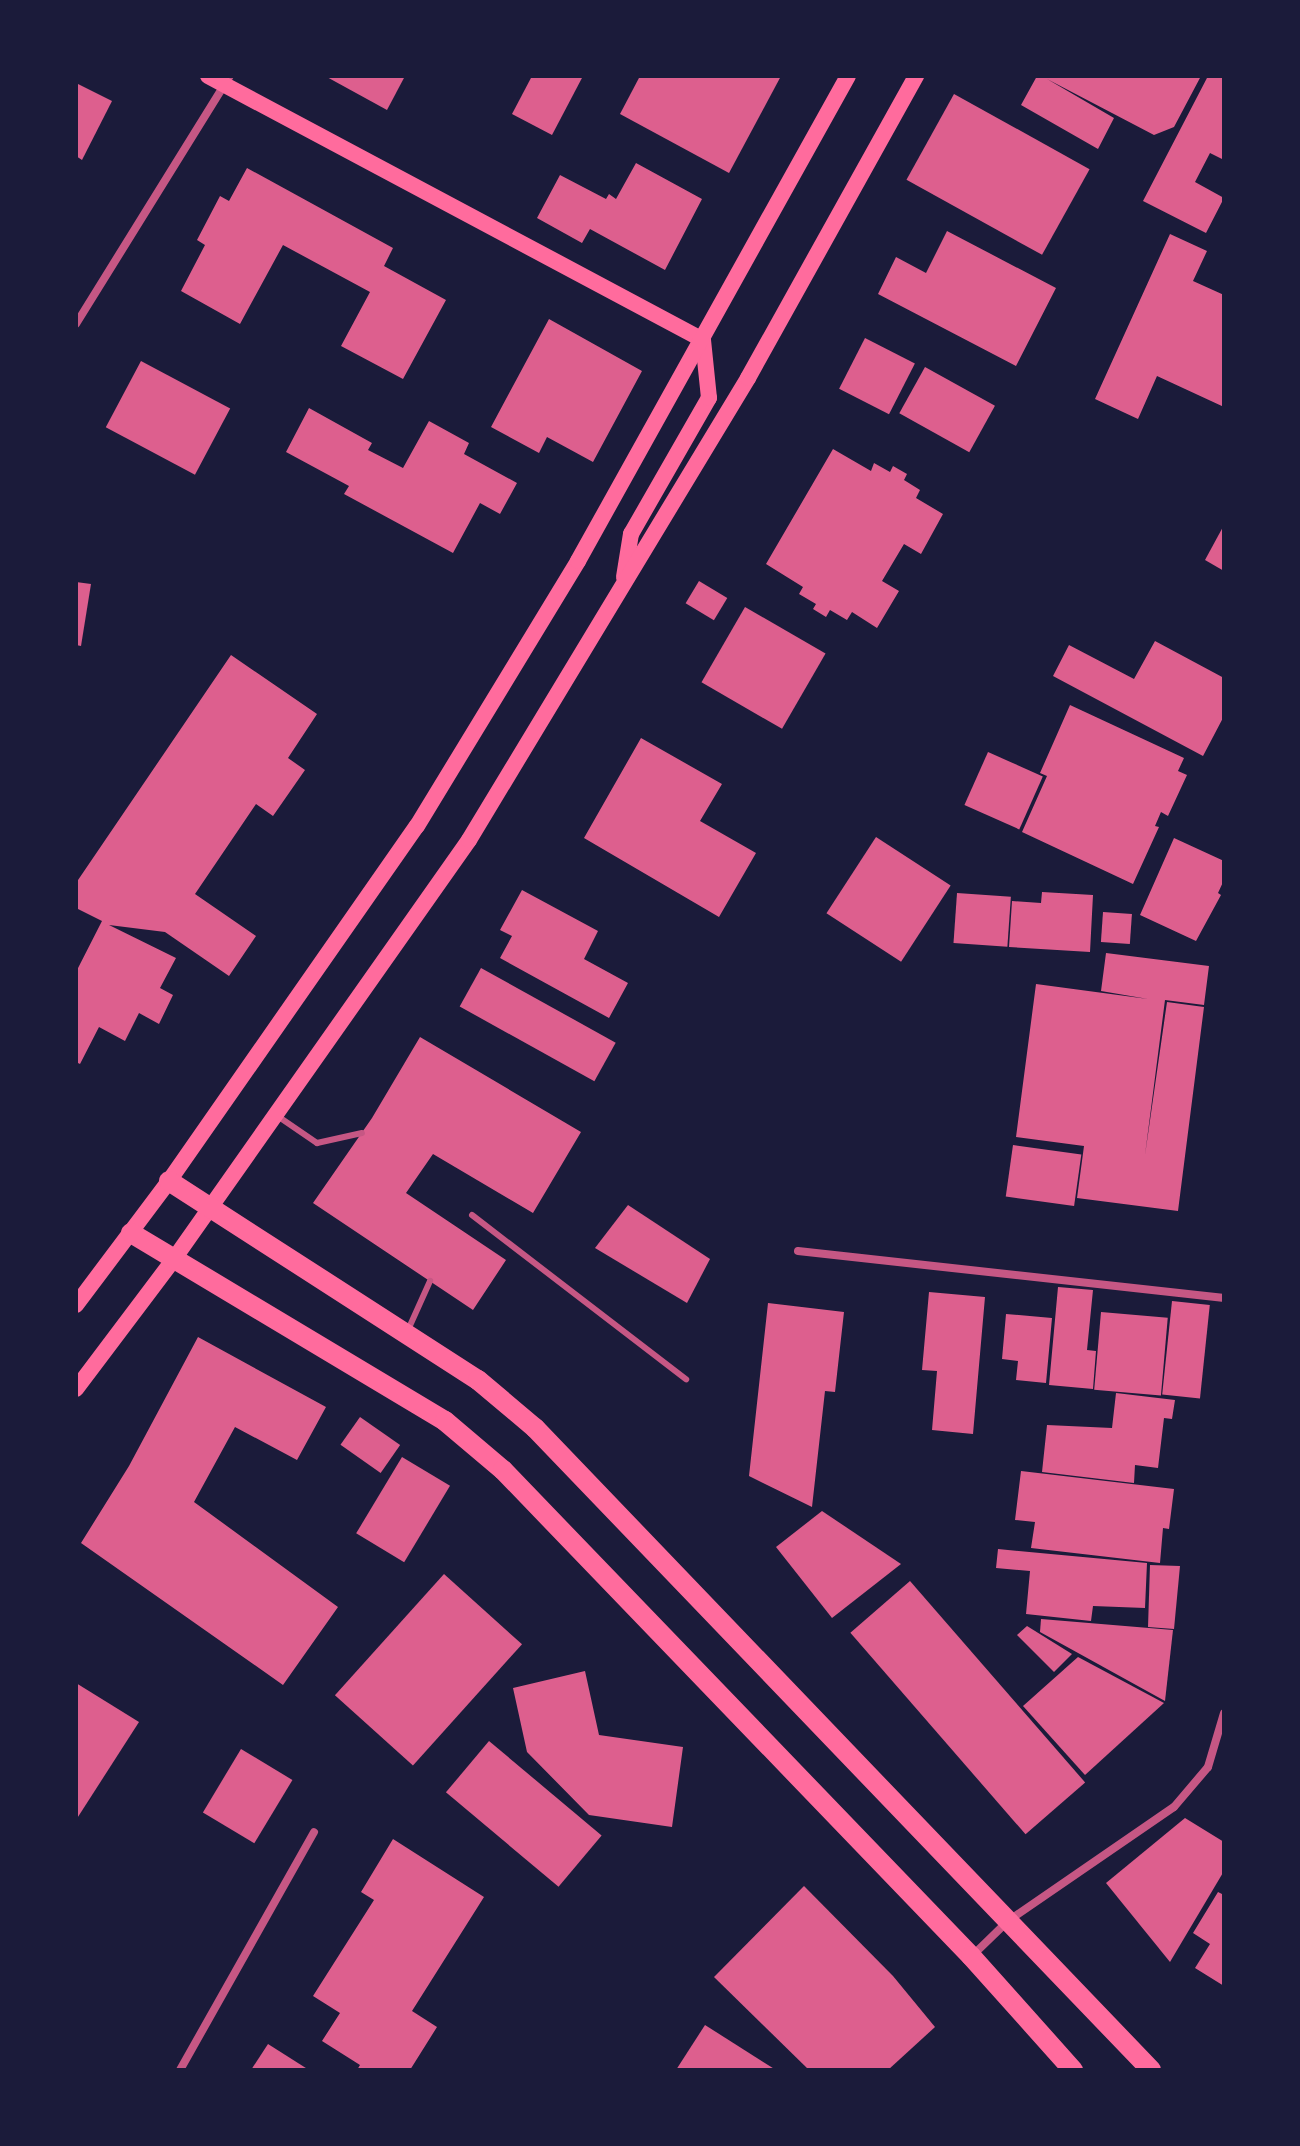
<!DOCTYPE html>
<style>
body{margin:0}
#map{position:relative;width:1300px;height:2146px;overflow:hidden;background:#1b1b3a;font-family:"Roboto Condensed",sans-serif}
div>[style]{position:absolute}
.building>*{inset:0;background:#dd5f8e;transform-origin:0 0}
.service>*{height:6px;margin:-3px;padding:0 3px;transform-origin:3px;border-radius:3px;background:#c65784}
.minor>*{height:8px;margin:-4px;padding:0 4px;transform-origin:4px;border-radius:4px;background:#c65784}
.secondary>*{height:16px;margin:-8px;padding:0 8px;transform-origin:8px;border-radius:8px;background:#ff6b9d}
.primary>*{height:20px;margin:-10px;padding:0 10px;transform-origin:10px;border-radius:10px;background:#ff6b9d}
span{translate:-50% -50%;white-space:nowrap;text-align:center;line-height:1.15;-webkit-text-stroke:6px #1b1b3a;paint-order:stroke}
.frame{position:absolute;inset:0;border:78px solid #1b1b3a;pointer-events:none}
</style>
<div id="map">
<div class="building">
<i style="clip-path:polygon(325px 76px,405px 76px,387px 110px)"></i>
<i style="clip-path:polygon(532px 76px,583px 76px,552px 135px,512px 114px)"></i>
<i style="clip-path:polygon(640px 76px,781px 76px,729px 173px,620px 114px)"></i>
<i style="clip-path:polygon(1037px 76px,1201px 76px,1174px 127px,1154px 135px,1047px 79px,1114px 118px,1098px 149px,1021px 105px)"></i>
<i style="clip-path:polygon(1208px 76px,1224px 76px,1224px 160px,1210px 153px,1195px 182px,1224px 198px,1206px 233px,1143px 201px)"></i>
<i style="clip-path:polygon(76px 83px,112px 101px,82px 160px,76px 156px)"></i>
<i style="left:954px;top:94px;width:155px;height:98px;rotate:29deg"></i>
<i style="clip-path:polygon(636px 163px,702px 199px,665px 270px,590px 229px,582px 243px,537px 218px,560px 175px,606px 199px,609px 194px,616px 199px)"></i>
<i style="clip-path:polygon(247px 168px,393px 248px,384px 266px,446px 300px,403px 379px,341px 346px,370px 292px,283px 245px,240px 324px,181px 291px,205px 245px,197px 240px,220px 196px,229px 201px)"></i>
<i style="clip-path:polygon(947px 231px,1056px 288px,1016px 366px,878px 294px,896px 257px,926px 273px)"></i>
<i style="clip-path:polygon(1170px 234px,1207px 251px,1193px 281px,1224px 295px,1224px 407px,1157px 376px,1138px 419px,1095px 399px)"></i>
<i style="clip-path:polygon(549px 319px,642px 371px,593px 462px,547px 437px,539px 453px,491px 427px)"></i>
<i style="left:865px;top:338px;width:56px;height:57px;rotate:27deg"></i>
<i style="left:141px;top:361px;width:101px;height:75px;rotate:28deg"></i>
<i style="left:925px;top:367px;width:80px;height:53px;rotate:29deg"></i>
<i style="clip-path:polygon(309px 408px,372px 443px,368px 450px,403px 468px,429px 421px,469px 443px,464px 454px,517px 483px,500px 514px,480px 503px,453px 553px,344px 494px,349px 486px,286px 452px)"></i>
<i style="clip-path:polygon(833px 449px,871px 471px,874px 463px,890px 472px,893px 466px,907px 474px,904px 480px,920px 490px,916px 498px,943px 514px,921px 554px,904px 544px,882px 581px,899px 591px,877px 628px,852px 612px,847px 620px,830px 610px,826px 617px,813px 609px,816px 604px,799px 594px,803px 587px,766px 564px)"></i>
<i style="clip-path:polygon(1224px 525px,1224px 571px,1205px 560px)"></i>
<i style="left:699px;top:581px;width:33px;height:26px;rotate:31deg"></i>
<i style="clip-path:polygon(76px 582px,91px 584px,81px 646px,76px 645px)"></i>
<i style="left:745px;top:607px;width:93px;height:87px;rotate:30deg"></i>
<i style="clip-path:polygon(1155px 641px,1224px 678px,1224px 716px,1203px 756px,1053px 676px,1069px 645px,1134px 679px)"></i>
<i style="clip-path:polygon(231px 655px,317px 714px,288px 758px,305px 770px,273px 816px,256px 804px,195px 894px,256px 936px,229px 976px,165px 932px,109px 925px,176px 958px,160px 988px,173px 995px,159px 1024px,139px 1013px,125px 1041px,99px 1027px,80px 1064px,76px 1062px,76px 972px,102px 921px,76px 908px,76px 883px)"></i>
<i style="clip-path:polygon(1070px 705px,1184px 758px,1178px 771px,1187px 775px,1168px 816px,1161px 812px,1155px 826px,1159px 827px,1133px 884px,1022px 832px,1047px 776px,1040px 773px)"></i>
<i style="clip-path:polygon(641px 738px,722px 784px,700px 821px,756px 853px,719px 917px,584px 838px)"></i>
<i style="left:988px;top:752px;width:60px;height:58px;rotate:24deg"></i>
<i style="left:876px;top:837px;width:89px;height:91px;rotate:33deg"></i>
<i style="clip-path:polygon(1174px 838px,1224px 861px,1224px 880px,1218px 893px,1221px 895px,1196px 941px,1140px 915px)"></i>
<i style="clip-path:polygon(522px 890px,598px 931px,584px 959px,628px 983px,609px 1018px,500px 958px,512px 936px,500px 930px)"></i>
<i style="clip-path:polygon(1042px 892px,1093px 895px,1090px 952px,1009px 947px,1012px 901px,1041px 903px)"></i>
<i style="left:957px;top:893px;width:54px;height:50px;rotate:4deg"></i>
<i style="left:1103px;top:912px;width:29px;height:30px;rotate:4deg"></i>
<i style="clip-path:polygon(1106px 953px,1209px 966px,1204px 1005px,1165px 1000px,1145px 1155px,1167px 1002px,1204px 1007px,1178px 1211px,1077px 1198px,1084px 1146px,1016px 1137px,1036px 984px,1148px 999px,1101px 991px)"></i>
<i style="left:481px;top:968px;width:154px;height:44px;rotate:29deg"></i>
<i style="clip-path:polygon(420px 1037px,581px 1132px,533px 1213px,433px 1154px,406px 1193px,506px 1260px,473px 1310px,313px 1203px,372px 1118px)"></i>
<i style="left:1013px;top:1145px;width:69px;height:52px;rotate:8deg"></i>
<i style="clip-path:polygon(628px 1205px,710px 1259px,687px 1303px,595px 1248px)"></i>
<i style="clip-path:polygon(1058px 1287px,1093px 1290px,1087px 1350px,1096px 1351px,1093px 1389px,1049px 1385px)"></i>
<i style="clip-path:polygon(929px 1292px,985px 1297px,973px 1434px,932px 1430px,937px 1371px,922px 1370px)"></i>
<i style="left:1172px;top:1301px;width:38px;height:94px;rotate:6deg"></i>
<i style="clip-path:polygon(768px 1303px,844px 1312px,835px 1392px,825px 1391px,812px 1507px,749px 1476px)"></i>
<i style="left:1101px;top:1312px;width:67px;height:78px;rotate:5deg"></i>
<i style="clip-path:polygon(1006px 1314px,1052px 1318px,1046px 1383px,1016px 1380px,1018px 1361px,1002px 1359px)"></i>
<i style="clip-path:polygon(198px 1337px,326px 1407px,297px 1460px,235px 1427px,194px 1502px,338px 1607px,283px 1685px,81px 1543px,129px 1466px)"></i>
<i style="clip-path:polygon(1116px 1393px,1175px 1400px,1172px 1419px,1164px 1418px,1158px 1468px,1135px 1465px,1134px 1483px,1042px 1472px,1047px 1425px,1112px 1428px)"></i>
<i style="left:360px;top:1417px;width:49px;height:34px;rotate:35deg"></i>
<i style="left:402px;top:1457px;width:56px;height:89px;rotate:31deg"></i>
<i style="clip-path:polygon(1021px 1471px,1174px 1489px,1169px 1529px,1163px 1528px,1160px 1563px,1031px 1548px,1035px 1522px,1015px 1520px)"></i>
<i style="clip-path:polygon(822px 1511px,901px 1564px,832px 1618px,776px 1547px)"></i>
<i style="clip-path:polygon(998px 1549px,1147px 1563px,1145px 1608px,1093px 1606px,1091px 1621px,1026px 1614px,1030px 1571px,996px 1568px)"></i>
<i style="clip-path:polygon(1150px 1565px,1180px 1566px,1174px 1629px,1148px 1627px)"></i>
<i style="left:444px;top:1574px;width:105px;height:163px;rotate:42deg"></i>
<i style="left:910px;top:1581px;width:267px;height:79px;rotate:49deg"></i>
<i style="clip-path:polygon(1041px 1619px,1173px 1630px,1165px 1701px,1040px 1632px)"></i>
<i style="clip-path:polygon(1027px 1626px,1072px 1654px,1054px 1672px,1017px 1635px)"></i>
<i style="clip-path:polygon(1078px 1657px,1164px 1703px,1085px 1775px,1023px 1706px)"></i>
<i style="clip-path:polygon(585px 1671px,599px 1735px,683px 1747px,672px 1827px,589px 1815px,527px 1752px,513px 1688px)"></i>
<i style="clip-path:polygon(76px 1683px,139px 1722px,76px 1820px)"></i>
<i style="left:489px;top:1741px;width:147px;height:67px;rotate:40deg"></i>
<i style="left:241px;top:1749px;width:60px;height:74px;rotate:31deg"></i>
<i style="clip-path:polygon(1185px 1818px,1224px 1842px,1224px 1871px,1170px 1962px,1106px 1883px)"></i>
<i style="clip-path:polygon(393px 1839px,484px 1897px,412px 2011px,437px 2027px,410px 2070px,357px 2070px,360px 2065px,322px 2041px,340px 2013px,313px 1996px,374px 1900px,361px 1892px)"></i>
<i style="clip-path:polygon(804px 1886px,893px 1976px,935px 2027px,888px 2070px,809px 2070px,714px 1977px)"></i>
<i style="clip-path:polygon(1218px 1892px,1224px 1895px,1224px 1986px,1195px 1968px,1210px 1944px,1193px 1933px)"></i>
<i style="clip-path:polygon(705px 2025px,776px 2070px,676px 2070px)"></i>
<i style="clip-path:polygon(268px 2044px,309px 2070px,251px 2070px)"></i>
</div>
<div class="service">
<i style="left:276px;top:1115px;width:50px;rotate:34.3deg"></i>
<i style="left:317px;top:1143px;width:46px;rotate:-12.5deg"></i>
<i style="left:472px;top:1215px;width:270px;rotate:37.5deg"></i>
<i style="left:408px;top:1330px;width:54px;rotate:-65.8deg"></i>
</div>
<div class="minor">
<i style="left:76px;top:324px;width:292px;rotate:-58.2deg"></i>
<i style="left:798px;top:1251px;width:429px;rotate:6.3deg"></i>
<i style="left:973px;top:1955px;width:49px;rotate:-44.2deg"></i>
<i style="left:1008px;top:1921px;width:201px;rotate:-34.5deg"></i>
<i style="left:1174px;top:1807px;width:52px;rotate:-49.6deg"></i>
<i style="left:1208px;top:1767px;width:56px;rotate:-73.5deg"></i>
<i style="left:180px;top:2070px;width:273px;rotate:-60.6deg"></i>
</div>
<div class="secondary">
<i style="left:208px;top:76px;width:561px;rotate:28.07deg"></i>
<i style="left:624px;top:577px;width:44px;rotate:-80.8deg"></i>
<i style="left:631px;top:534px;width:157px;rotate:-60.2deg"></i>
<i style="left:709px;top:398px;width:58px;rotate:-95.9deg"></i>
<i style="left:76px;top:1305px;width:155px;rotate:-53.1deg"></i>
<i style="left:169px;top:1181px;width:433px;rotate:-55.1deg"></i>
<i style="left:417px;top:826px;width:310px;rotate:-58.7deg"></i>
<i style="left:578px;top:561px;width:555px;rotate:-60.9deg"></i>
<i style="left:76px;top:1389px;width:163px;rotate:-53deg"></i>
<i style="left:174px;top:1259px;width:512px;rotate:-54.85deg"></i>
<i style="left:469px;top:840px;width:540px;rotate:-58.87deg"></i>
<i style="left:748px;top:378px;width:346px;rotate:-60.9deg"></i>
</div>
<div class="primary">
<i style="left:169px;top:1181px;width:368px;rotate:32.8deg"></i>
<i style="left:478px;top:1380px;width:75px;rotate:40.1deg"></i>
<i style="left:535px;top:1428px;width:890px;rotate:46.18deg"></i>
<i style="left:131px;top:1233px;width:366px;rotate:30.9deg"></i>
<i style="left:445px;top:1421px;width:76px;rotate:40.2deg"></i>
<i style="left:503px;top:1470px;width:675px;rotate:46.08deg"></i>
<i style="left:971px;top:1956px;width:153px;rotate:48.2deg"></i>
</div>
<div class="frame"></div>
</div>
